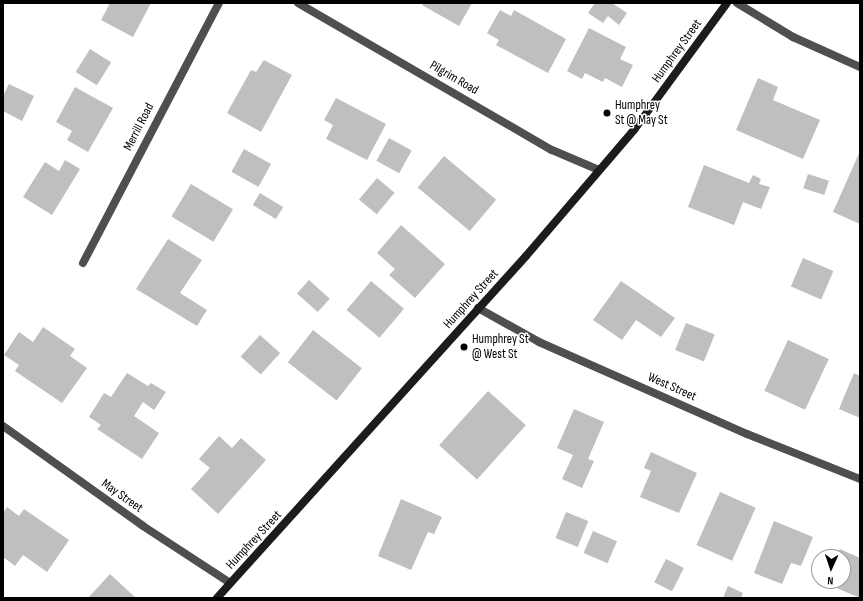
<!DOCTYPE html>
<style>
body{margin:0}
#map{position:relative;width:863px;height:601px;overflow:hidden;background:#fff;font-family:"Sofia Sans Condensed",sans-serif}
div>[style]{position:absolute}
.building>*{inset:0;background:#bfbfbf;transform-origin:0 0}
.street>*{height:8px;margin:-4px;padding:0 4px;transform-origin:4px;border-radius:4px;background:#4f4f4f}
.secondary>*{height:8px;margin:-4px;padding:0 4px;transform-origin:4px;border-radius:4px;background:#1c1c1c}
.dots>*{width:11px;height:11px;translate:-50% -50%;box-sizing:border-box;border:2px solid #fff;border-radius:50%}
span{translate:-50% -50%;white-space:nowrap;text-align:center;line-height:1.15;-webkit-text-stroke:3px #fff;paint-order:stroke}
.street-label{font-size:13px;color:#000}
.poi-label{font-size:13px;color:#000}
.left{translate:0 -50%;text-align:left}
.frame{position:absolute;inset:0;border:4px solid #000;pointer-events:none}
.north{position:absolute;left:811px;top:549px;width:40px;height:40px;box-sizing:border-box;background:#fff;border:1px solid #999;border-radius:50%;rotate:183deg;font-size:11px;font-weight:700;line-height:16px;text-align:center;color:#000}
.north::after{content:'';display:block;margin:auto;width:14px;height:18px;background:#000;clip-path:polygon(50% 0,100% 100%,50% 72%,0 100%)}
</style>
<div id="map">
<div class="building">
<i style="clip-path:polygon(110px 3px,151px 3px,133px 37px,101px 20px)"></i>
<i style="clip-path:polygon(424px 3px,472px 3px,459px 26px,422px 5px)"></i>
<i style="clip-path:polygon(595px 3px,612px 3px,627px 13px,619px 25px,608px 16px,603px 23px,588px 13px)"></i>
<i style="clip-path:polygon(500px 10px,511px 16px,514px 10px,566px 39px,548px 73px,496px 45px,499px 40px,487px 33px)"></i>
<i style="clip-path:polygon(589px 28px,626px 47px,620px 59px,633px 65px,622px 87px,605px 78px,603px 82px,585px 73px,582px 79px,567px 71px)"></i>
<i style="left:90px;top:49px;width:25px;height:27px;rotate:32deg"></i>
<i style="clip-path:polygon(264px 60px,292px 75px,261px 132px,227px 113px,251px 70px,256px 72px)"></i>
<i style="clip-path:polygon(758px 78px,778px 87px,773px 100px,820px 120px,803px 159px,736px 130px)"></i>
<i style="clip-path:polygon(9px 84px,34px 96px,22px 121px,3px 111px,3px 96px)"></i>
<i style="clip-path:polygon(75px 87px,113px 108px,88px 152px,67px 140px,72px 131px,56px 122px)"></i>
<i style="clip-path:polygon(336px 98px,386px 124px,367px 160px,326px 139px,333px 125px,324px 120px)"></i>
<i style="left:389px;top:138px;width:26px;height:26px;rotate:29deg"></i>
<i style="left:244px;top:149px;width:31px;height:26px;rotate:29deg"></i>
<i style="clip-path:polygon(860px 151px,860px 224px,833px 212px)"></i>
<i style="left:444px;top:156px;width:68px;height:41px;rotate:40deg"></i>
<i style="clip-path:polygon(65px 160px,80px 169px,52px 215px,23px 197px,45px 162px,59px 171px)"></i>
<i style="clip-path:polygon(704px 165px,749px 183px,753px 175px,761px 179px,759px 184px,770px 187px,761px 209px,743px 202px,734px 225px,688px 207px)"></i>
<i style="left:808px;top:174px;width:22px;height:15px;rotate:18deg"></i>
<i style="left:377px;top:178px;width:23px;height:28px;rotate:40deg"></i>
<i style="left:191px;top:184px;width:49px;height:38px;rotate:31deg"></i>
<i style="left:260px;top:193px;width:27px;height:14px;rotate:31deg"></i>
<i style="clip-path:polygon(401px 225px,445px 264px,415px 298px,389px 275px,395px 269px,377px 253px)"></i>
<i style="clip-path:polygon(168px 239px,202px 260px,180px 293px,207px 310px,197px 326px,136px 289px)"></i>
<i style="left:803px;top:258px;width:33px;height:31px;rotate:23deg"></i>
<i style="left:309px;top:280px;width:28px;height:18px;rotate:42deg"></i>
<i style="left:371px;top:281px;width:43px;height:38px;rotate:40deg"></i>
<i style="clip-path:polygon(621px 281px,675px 318px,661px 337px,636px 320px,622px 340px,593px 320px)"></i>
<i style="left:686px;top:323px;width:31px;height:29px;rotate:22deg"></i>
<i style="clip-path:polygon(43px 327px,75px 349px,70px 356px,87px 368px,62px 403px,15px 371px,19px 365px,4px 355px,19px 332px,33px 342px)"></i>
<i style="left:313px;top:330px;width:62px;height:41px;rotate:38deg"></i>
<i style="left:260px;top:335px;width:27px;height:29px;rotate:42deg"></i>
<i style="left:788px;top:340px;width:45px;height:56px;rotate:25deg"></i>
<i style="clip-path:polygon(127px 373px,148px 386px,151px 383px,166px 392px,154px 410px,143px 402px,134px 416px,159px 433px,142px 459px,97px 429px,101px 425px,89px 417px,104px 393px,111px 397px)"></i>
<i style="clip-path:polygon(854px 373px,860px 376px,860px 418px,839px 409px)"></i>
<i style="left:488px;top:391px;width:51px;height:73px;rotate:42deg"></i>
<i style="clip-path:polygon(574px 409px,604px 422px,588px 459px,594px 461px,582px 488px,562px 479px,573px 455px,557px 448px)"></i>
<i style="clip-path:polygon(219px 436px,232px 448px,241px 438px,266px 460px,218px 514px,191px 489px,210px 468px,199px 459px)"></i>
<i style="clip-path:polygon(651px 452px,697px 473px,679px 513px,640px 497px,651px 471px,644px 468px)"></i>
<i style="left:720px;top:492px;width:39px;height:58px;rotate:24deg"></i>
<i style="clip-path:polygon(401px 499px,442px 517px,434px 534px,428px 532px,411px 570px,378px 556px)"></i>
<i style="clip-path:polygon(7px 507px,19px 516px,24px 509px,69px 540px,47px 572px,23px 555px,15px 566px,3px 557px,3px 513px)"></i>
<i style="left:566px;top:512px;width:24px;height:28px;rotate:22deg"></i>
<i style="clip-path:polygon(774px 521px,813px 537px,801px 566px,791px 563px,782px 584px,754px 573px)"></i>
<i style="left:593px;top:531px;width:26px;height:24px;rotate:23deg"></i>
<i style="clip-path:polygon(840px 549px,860px 558px,860px 598px,825px 583px,843px 581px,843px 557px,836px 557px)"></i>
<i style="left:666px;top:559px;width:20px;height:26px;rotate:27deg"></i>
<i style="clip-path:polygon(110px 574px,136px 598px,88px 598px)"></i>
<i style="clip-path:polygon(728px 586px,743px 593px,741px 598px,723px 598px)"></i>
</div>
<div class="street">
<i style="left:298px;top:3px;width:293px;rotate:30.1deg"></i>
<i style="left:552px;top:150px;width:51px;rotate:23.1deg"></i>
<i style="left:737px;top:3px;width:66px;rotate:31.3deg"></i>
<i style="left:793px;top:37px;width:73px;rotate:24.1deg"></i>
<i style="left:83px;top:263px;width:293px;rotate:-62.4deg"></i>
<i style="left:478px;top:308px;width:70px;rotate:29.1deg"></i>
<i style="left:539px;top:342px;width:227px;rotate:23.9deg"></i>
<i style="left:747px;top:434px;width:122px;rotate:21.7deg"></i>
<i style="left:3px;top:426px;width:172px;rotate:35.5deg"></i>
<i style="left:143px;top:526px;width:104px;rotate:33.2deg"></i>
</div>
<div class="secondary">
<i style="left:217px;top:598px;width:461px;rotate:-47.9deg"></i>
<i style="left:526px;top:256px;width:166px;rotate:-49.4deg"></i>
<i style="left:634px;top:130px;width:157px;rotate:-53.8deg"></i>
</div>
<div class="dots">
<i style="left:607px;top:113px;background:#000"></i>
<i style="left:464px;top:347px;background:#000"></i>
</div>
<div class="street-label">
<span style="left:677px;top:51px;rotate:-54deg">Humphrey Street</span>
<span style="left:454px;top:78px;rotate:30deg">Pilgrim Road</span>
<span style="left:139px;top:127px;rotate:-63deg">Merrill Road</span>
<span style="left:471px;top:299px;rotate:-48deg">Humphrey Street</span>
<span style="left:672px;top:387px;rotate:24deg">West Street</span>
<span style="left:122px;top:496px;rotate:35deg">May Street</span>
<span style="left:254px;top:540px;rotate:-47deg">Humphrey Street</span>
</div>
<div class="poi-label">
<span class="left" style="left:615px;top:113px">Humphrey<br>St @ May St</span>
<span class="left" style="left:472px;top:347px">Humphrey St<br>@ West St</span>
</div>
<div class="frame"></div>
<div class="north">N</div>
</div>
